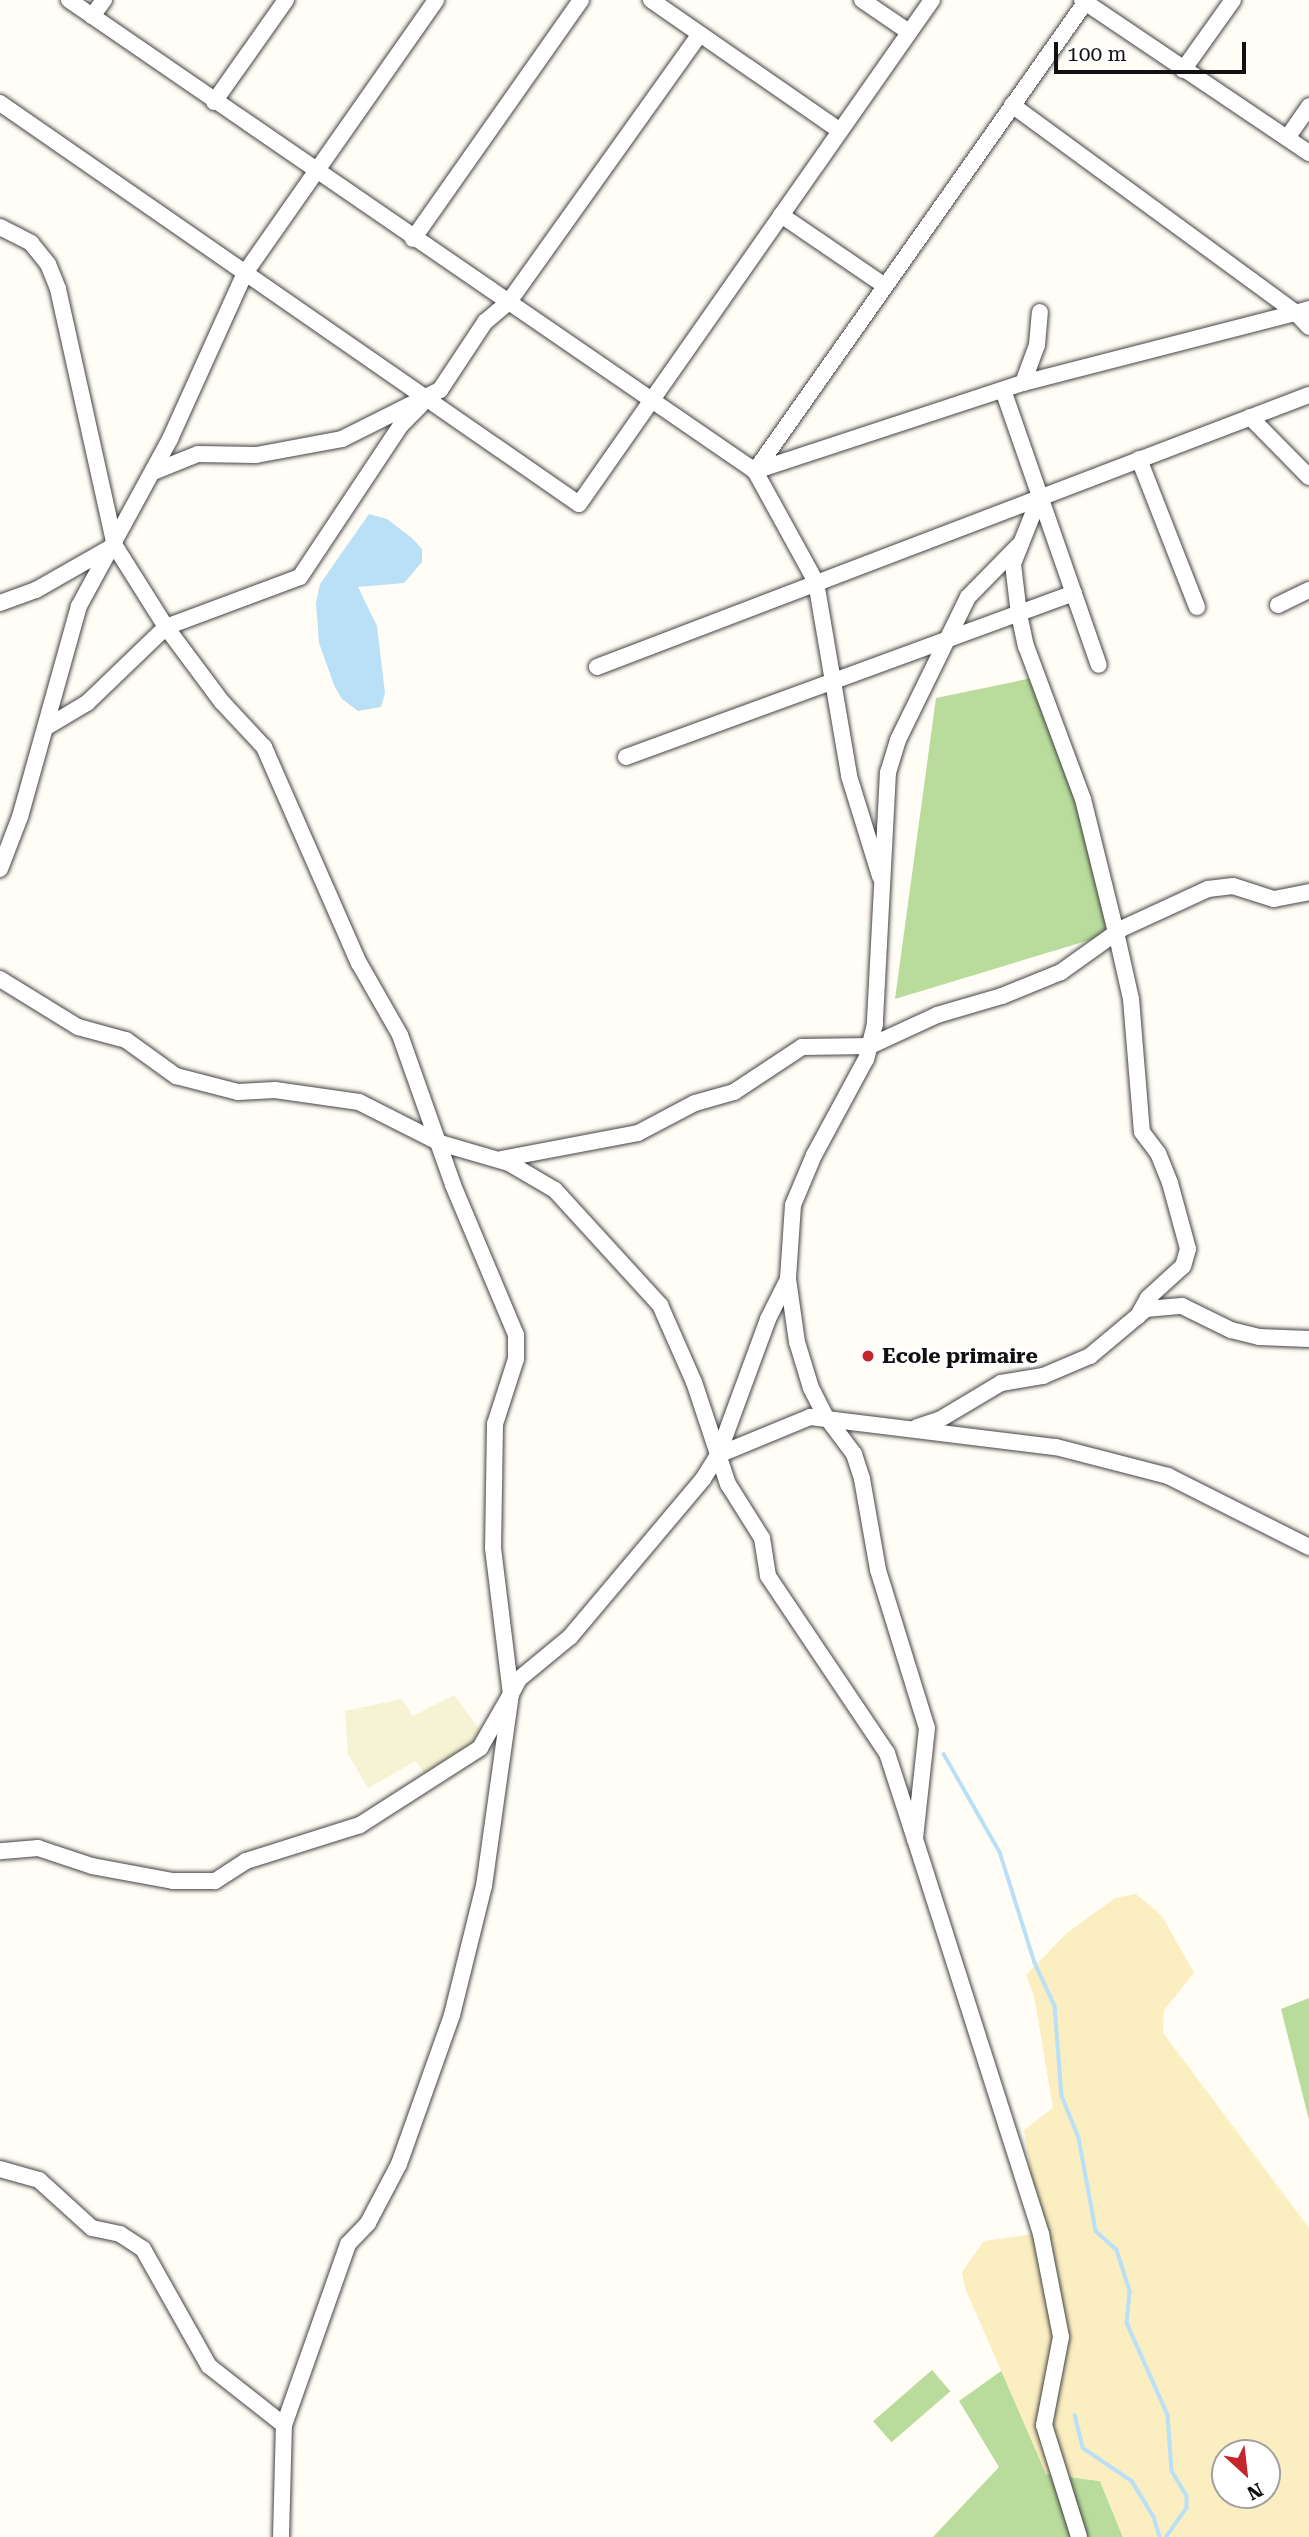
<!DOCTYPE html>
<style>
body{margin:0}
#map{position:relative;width:1309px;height:2537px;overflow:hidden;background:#fffdf5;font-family:"Roboto Serif",serif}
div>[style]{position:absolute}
.farmland>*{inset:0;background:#f6f3d4}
.forest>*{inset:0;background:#b9dc9c;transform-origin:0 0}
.sand>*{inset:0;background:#fbeec1}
.water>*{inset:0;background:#b9e0f7}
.stream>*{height:3.5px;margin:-1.75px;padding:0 1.75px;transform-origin:1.75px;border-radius:1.75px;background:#b9e0f7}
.roads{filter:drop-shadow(0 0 2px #444) drop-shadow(0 0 2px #444)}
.minor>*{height:16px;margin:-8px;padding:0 8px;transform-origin:8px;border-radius:8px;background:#fff}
.dots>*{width:19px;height:19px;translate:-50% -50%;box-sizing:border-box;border:4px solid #fff;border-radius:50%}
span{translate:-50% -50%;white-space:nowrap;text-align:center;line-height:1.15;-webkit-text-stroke:7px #fff;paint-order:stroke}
.poi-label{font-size:21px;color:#111;font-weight:700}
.left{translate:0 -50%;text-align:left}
.north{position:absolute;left:1211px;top:2439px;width:70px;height:70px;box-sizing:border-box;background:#fff;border:2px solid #a0a0a0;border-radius:50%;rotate:153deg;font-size:19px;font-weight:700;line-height:28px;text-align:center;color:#111}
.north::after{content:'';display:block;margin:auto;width:24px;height:32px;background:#c4262e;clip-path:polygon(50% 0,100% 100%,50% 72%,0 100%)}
.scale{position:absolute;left:1054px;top:42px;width:192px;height:32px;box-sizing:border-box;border:4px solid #111;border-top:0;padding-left:9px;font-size:21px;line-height:24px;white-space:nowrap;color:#111;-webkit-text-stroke:5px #fff;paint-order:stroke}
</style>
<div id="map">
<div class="farmland">
<i style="clip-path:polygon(454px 1695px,486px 1738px,425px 1775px,416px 1761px,368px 1788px,348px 1754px,345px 1711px,402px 1699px,413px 1716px)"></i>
</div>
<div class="forest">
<i style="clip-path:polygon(1037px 677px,1116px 932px,895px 999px,936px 698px)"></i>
<i style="clip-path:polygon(1309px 1998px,1309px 2120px,1281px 2009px)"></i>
<i style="clip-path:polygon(1004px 2369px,1046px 2474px,1100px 2481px,1123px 2537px,933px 2537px,999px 2467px,959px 2401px)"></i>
<i style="left:932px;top:2370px;width:28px;height:78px;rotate:49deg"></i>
</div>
<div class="sand">
<i style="clip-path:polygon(evenodd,1136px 1894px,1162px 1916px,1194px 1973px,1164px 2010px,1163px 2033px,1309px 2228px,1309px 2537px,1123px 2537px,1100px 2481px,1046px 2474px,965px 2288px,962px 2272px,984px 2241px,1040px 2233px,1024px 2130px,1053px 2108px,1034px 1996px,1026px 1975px,1067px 1933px,1115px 1898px,1136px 1894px,1225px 2453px,1267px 2453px,1267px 2495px,1225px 2495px,1225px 2453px)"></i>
</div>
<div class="water">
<i style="clip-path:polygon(369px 514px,387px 519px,412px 538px,422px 549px,422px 562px,404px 583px,358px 587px,377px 626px,385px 693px,381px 707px,358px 711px,342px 699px,334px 685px,319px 643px,316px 603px,320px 584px)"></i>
</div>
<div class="stream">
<i style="left:944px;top:1754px;width:113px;rotate:60.3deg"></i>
<i style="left:1000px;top:1852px;width:116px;rotate:72.5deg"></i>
<i style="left:1035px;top:1963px;width:47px;rotate:65.1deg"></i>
<i style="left:1055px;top:2006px;width:90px;rotate:85.6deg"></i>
<i style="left:1062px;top:2096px;width:45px;rotate:68deg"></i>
<i style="left:1079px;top:2138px;width:95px;rotate:79.6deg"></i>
<i style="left:1096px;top:2231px;width:28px;rotate:42deg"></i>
<i style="left:1117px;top:2250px;width:43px;rotate:72.4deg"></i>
<i style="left:1130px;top:2291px;width:32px;rotate:95deg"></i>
<i style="left:1127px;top:2323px;width:101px;rotate:66deg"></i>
<i style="left:1168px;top:2415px;width:56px;rotate:85.9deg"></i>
<i style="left:1172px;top:2471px;width:29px;rotate:59deg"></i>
<i style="left:1187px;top:2496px;width:12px;rotate:90deg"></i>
<i style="left:1187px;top:2508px;width:35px;rotate:125deg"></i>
<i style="left:1075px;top:2415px;width:34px;rotate:76deg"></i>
<i style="left:1083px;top:2448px;width:59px;rotate:34deg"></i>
<i style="left:1132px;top:2481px;width:42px;rotate:58.6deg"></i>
<i style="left:1154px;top:2517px;width:21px;rotate:73deg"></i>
</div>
<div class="roads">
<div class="minor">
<i style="left:69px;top:0;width:832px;rotate:34.47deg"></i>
<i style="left:755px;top:471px;width:127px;rotate:61.2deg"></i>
<i style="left:816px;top:582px;width:197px;rotate:80.3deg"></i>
<i style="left:849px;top:776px;width:105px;rotate:72.8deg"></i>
<i style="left:651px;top:0;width:230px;rotate:34.7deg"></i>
<i style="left:862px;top:0;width:57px;rotate:34.2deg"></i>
<i style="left:1082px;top:0;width:274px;rotate:34deg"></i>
<i style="left:92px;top:16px;width:20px;rotate:-53deg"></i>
<i style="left:1183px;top:70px;width:86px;rotate:-54.5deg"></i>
<i style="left:214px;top:102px;width:125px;rotate:-54.8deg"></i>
<i style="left:0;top:103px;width:704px;rotate:34.71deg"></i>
<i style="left:579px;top:504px;width:615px;rotate:-54.99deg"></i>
<i style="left:1012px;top:105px;width:352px;rotate:36.2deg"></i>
<i style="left:1296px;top:313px;width:14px;rotate:-17deg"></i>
<i style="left:1287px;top:138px;width:39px;rotate:-55deg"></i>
<i style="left:781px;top:215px;width:126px;rotate:34.3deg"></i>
<i style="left:0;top:227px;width:35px;rotate:27deg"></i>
<i style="left:31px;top:243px;width:27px;rotate:51deg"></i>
<i style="left:48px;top:264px;width:27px;rotate:68deg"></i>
<i style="left:58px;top:289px;width:263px;rotate:77.5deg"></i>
<i style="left:115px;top:546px;width:96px;rotate:57.8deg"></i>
<i style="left:166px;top:627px;width:94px;rotate:53.3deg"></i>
<i style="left:222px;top:702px;width:62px;rotate:47deg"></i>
<i style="left:264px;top:747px;width:236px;rotate:66.3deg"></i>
<i style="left:359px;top:963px;width:83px;rotate:60.3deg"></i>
<i style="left:400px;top:1035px;width:159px;rotate:70.5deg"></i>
<i style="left:453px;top:1185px;width:163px;rotate:67.2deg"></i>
<i style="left:516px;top:1335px;width:24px;rotate:90deg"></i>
<i style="left:516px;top:1359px;width:68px;rotate:107.9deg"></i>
<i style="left:495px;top:1424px;width:124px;rotate:90.9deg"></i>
<i style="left:493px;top:1548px;width:147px;rotate:83deg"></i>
<i style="left:511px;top:1694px;width:62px;rotate:119.9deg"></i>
<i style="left:480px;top:1748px;width:143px;rotate:147.3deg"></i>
<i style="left:360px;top:1825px;width:120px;rotate:162.5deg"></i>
<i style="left:246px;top:1861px;width:37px;rotate:147deg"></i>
<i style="left:215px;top:1881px;width:42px;rotate:180deg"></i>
<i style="left:173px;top:1881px;width:82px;rotate:-169.5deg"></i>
<i style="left:92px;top:1866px;width:57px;rotate:-161.6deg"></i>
<i style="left:38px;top:1848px;width:38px;rotate:175deg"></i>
<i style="left:413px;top:239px;width:292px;rotate:-54.9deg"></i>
<i style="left:1023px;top:383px;width:40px;rotate:-69.8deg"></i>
<i style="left:1037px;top:345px;width:33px;rotate:-85deg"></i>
<i style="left:1003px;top:390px;width:291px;rotate:70.8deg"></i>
<i style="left:1250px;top:417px;width:84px;rotate:45.5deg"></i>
<i style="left:1139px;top:459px;width:159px;rotate:68.6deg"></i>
<i style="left:755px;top:471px;width:282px;rotate:-18.2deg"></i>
<i style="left:1023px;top:383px;width:282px;rotate:-14.4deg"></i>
<i style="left:1296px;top:313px;width:19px;rotate:47deg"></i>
<i style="left:755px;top:471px;width:576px;rotate:-54.82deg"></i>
<i style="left:153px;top:472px;width:48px;rotate:-21.8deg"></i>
<i style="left:198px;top:454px;width:58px;rotate:1deg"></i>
<i style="left:256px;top:455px;width:87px;rotate:-10.5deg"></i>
<i style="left:342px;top:439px;width:110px;rotate:-26.6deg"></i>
<i style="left:440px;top:390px;width:82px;rotate:-56.5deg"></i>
<i style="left:485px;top:322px;width:30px;rotate:-40deg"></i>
<i style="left:508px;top:303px;width:330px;rotate:-54.5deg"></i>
<i style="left:1040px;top:496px;width:73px;rotate:111.7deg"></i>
<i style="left:1013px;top:564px;width:50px;rotate:83.2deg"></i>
<i style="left:1019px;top:614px;width:33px;rotate:78deg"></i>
<i style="left:1026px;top:646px;width:163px;rotate:69.6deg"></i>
<i style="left:1083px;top:799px;width:137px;rotate:76.1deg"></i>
<i style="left:1116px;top:932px;width:69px;rotate:77.4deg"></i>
<i style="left:1131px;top:999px;width:133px;rotate:85.3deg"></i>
<i style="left:1142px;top:1132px;width:26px;rotate:53deg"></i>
<i style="left:1158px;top:1153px;width:32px;rotate:68deg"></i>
<i style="left:1170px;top:1183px;width:68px;rotate:74.7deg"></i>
<i style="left:1188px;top:1249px;width:18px;rotate:106deg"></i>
<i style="left:1183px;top:1266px;width:47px;rotate:137.6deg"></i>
<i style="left:1148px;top:1298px;width:21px;rotate:119deg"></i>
<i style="left:1018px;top:546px;width:71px;rotate:134.4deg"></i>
<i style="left:968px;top:597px;width:159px;rotate:116.1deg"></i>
<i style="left:898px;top:740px;width:34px;rotate:107deg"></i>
<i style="left:888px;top:772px;width:252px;rotate:93deg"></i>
<i style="left:875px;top:1024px;width:36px;rotate:104deg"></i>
<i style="left:866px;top:1059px;width:109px;rotate:118.4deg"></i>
<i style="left:814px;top:1155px;width:54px;rotate:112.8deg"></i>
<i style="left:793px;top:1205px;width:74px;rotate:93.9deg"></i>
<i style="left:788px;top:1279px;width:64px;rotate:81.9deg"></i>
<i style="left:797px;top:1342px;width:48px;rotate:73.1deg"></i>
<i style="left:811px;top:1388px;width:29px;rotate:63deg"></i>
<i style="left:824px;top:1414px;width:50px;rotate:53.1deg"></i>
<i style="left:854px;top:1454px;width:26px;rotate:72deg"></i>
<i style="left:862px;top:1479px;width:92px;rotate:80deg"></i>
<i style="left:878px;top:1570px;width:165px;rotate:72.8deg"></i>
<i style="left:927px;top:1728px;width:112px;rotate:96.2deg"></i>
<i style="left:915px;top:1839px;width:415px;rotate:72.3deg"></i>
<i style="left:1041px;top:2234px;width:105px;rotate:79deg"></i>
<i style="left:1061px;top:2337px;width:90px;rotate:100.9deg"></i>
<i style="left:1044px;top:2425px;width:117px;rotate:72.6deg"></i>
<i style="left:0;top:603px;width:38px;rotate:-20deg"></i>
<i style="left:36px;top:590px;width:89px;rotate:-29.7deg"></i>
<i style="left:1278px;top:605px;width:34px;rotate:-26deg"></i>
<i style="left:597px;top:667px;width:762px;rotate:-20.91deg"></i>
<i style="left:45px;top:728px;width:49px;rotate:-30.8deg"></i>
<i style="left:87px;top:703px;width:110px;rotate:-43.9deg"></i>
<i style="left:166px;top:627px;width:143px;rotate:-20.5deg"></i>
<i style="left:300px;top:577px;width:182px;rotate:-56.4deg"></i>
<i style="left:401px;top:425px;width:28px;rotate:-45deg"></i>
<i style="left:626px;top:757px;width:477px;rotate:-20.1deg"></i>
<i style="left:0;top:869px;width:56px;rotate:-69deg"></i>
<i style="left:20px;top:817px;width:219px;rotate:-74.4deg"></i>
<i style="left:79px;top:606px;width:190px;rotate:-61.4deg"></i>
<i style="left:170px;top:439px;width:182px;rotate:-65.7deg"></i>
<i style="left:245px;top:273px;width:333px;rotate:-55deg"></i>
<i style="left:0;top:979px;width:92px;rotate:31.6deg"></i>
<i style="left:78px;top:1027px;width:50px;rotate:15.2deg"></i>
<i style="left:126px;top:1040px;width:62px;rotate:35.8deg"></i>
<i style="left:176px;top:1076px;width:64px;rotate:14.5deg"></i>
<i style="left:238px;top:1092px;width:37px;rotate:-3deg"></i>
<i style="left:275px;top:1090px;width:85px;rotate:8.1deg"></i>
<i style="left:359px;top:1102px;width:91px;rotate:26.8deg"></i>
<i style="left:440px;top:1143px;width:72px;rotate:16.2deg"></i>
<i style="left:509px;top:1163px;width:53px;rotate:30.4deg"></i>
<i style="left:555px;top:1190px;width:156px;rotate:47.6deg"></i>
<i style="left:660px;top:1305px;width:84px;rotate:66.2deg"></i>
<i style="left:694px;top:1382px;width:108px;rotate:71.6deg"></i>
<i style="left:728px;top:1484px;width:64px;rotate:57.8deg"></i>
<i style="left:762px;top:1538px;width:38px;rotate:81deg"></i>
<i style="left:768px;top:1576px;width:213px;rotate:56.1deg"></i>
<i style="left:887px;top:1753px;width:87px;rotate:72deg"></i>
<i style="left:501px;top:1159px;width:139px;rotate:-10.7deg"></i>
<i style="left:638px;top:1133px;width:64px;rotate:-27.8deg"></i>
<i style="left:695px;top:1103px;width:41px;rotate:-15.8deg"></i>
<i style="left:734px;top:1092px;width:82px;rotate:-33.5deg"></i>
<i style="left:802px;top:1047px;width:68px;rotate:-0.8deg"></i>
<i style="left:870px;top:1046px;width:74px;rotate:-24.8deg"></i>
<i style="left:937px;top:1015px;width:68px;rotate:-16.3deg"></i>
<i style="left:1002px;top:996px;width:64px;rotate:-22.1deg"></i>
<i style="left:1061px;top:972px;width:74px;rotate:-35.6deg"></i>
<i style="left:1121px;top:929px;width:96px;rotate:-24.7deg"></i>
<i style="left:1208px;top:889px;width:25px;rotate:-7deg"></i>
<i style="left:1233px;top:886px;width:43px;rotate:17.6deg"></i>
<i style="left:1274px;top:899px;width:36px;rotate:-11deg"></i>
<i style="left:917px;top:1427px;width:23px;rotate:-18deg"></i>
<i style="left:939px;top:1420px;width:72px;rotate:-30.8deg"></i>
<i style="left:1001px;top:1383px;width:43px;rotate:-9.5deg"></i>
<i style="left:1043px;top:1376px;width:51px;rotate:-23.1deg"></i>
<i style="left:1090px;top:1356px;width:73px;rotate:-40deg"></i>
<i style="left:1146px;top:1309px;width:36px;rotate:-5deg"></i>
<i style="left:1182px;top:1306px;width:55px;rotate:26.1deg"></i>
<i style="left:1231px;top:1330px;width:29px;rotate:14deg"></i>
<i style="left:1259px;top:1337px;width:50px;rotate:2.3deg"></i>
<i style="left:718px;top:1455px;width:100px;rotate:-22.4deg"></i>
<i style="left:810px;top:1417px;width:248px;rotate:7deg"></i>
<i style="left:1056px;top:1447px;width:116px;rotate:14.5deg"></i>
<i style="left:1168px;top:1476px;width:158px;rotate:26.7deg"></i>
<i style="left:0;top:2169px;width:41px;rotate:15.8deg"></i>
<i style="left:39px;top:2180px;width:72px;rotate:42.2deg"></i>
<i style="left:92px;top:2228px;width:29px;rotate:12deg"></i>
<i style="left:120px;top:2234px;width:27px;rotate:33deg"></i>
<i style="left:143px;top:2249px;width:134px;rotate:60.6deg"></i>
<i style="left:209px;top:2366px;width:95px;rotate:38.2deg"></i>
<i style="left:281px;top:2537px;width:112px;rotate:-88.5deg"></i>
<i style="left:284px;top:2425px;width:192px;rotate:-70.5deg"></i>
<i style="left:348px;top:2244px;width:29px;rotate:-46deg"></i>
<i style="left:368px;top:2223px;width:67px;rotate:-62.3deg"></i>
<i style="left:399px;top:2164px;width:158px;rotate:-70.4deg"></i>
<i style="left:452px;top:2015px;width:133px;rotate:-76.1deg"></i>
<i style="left:484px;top:1886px;width:194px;rotate:-82deg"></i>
<i style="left:511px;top:1694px;width:17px;rotate:-62deg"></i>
<i style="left:519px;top:1679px;width:66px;rotate:-39.5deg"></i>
<i style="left:570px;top:1637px;width:207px;rotate:-49.9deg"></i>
<i style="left:703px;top:1479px;width:28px;rotate:-58deg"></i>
<i style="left:718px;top:1455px;width:145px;rotate:-69.8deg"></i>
<i style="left:768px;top:1319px;width:45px;rotate:-63.4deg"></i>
</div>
</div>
<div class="dots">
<i style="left:868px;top:1356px;background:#c4262e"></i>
</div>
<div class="poi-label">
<span class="left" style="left:882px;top:1356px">Ecole primaire</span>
</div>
<div class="north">N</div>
<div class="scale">100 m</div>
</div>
